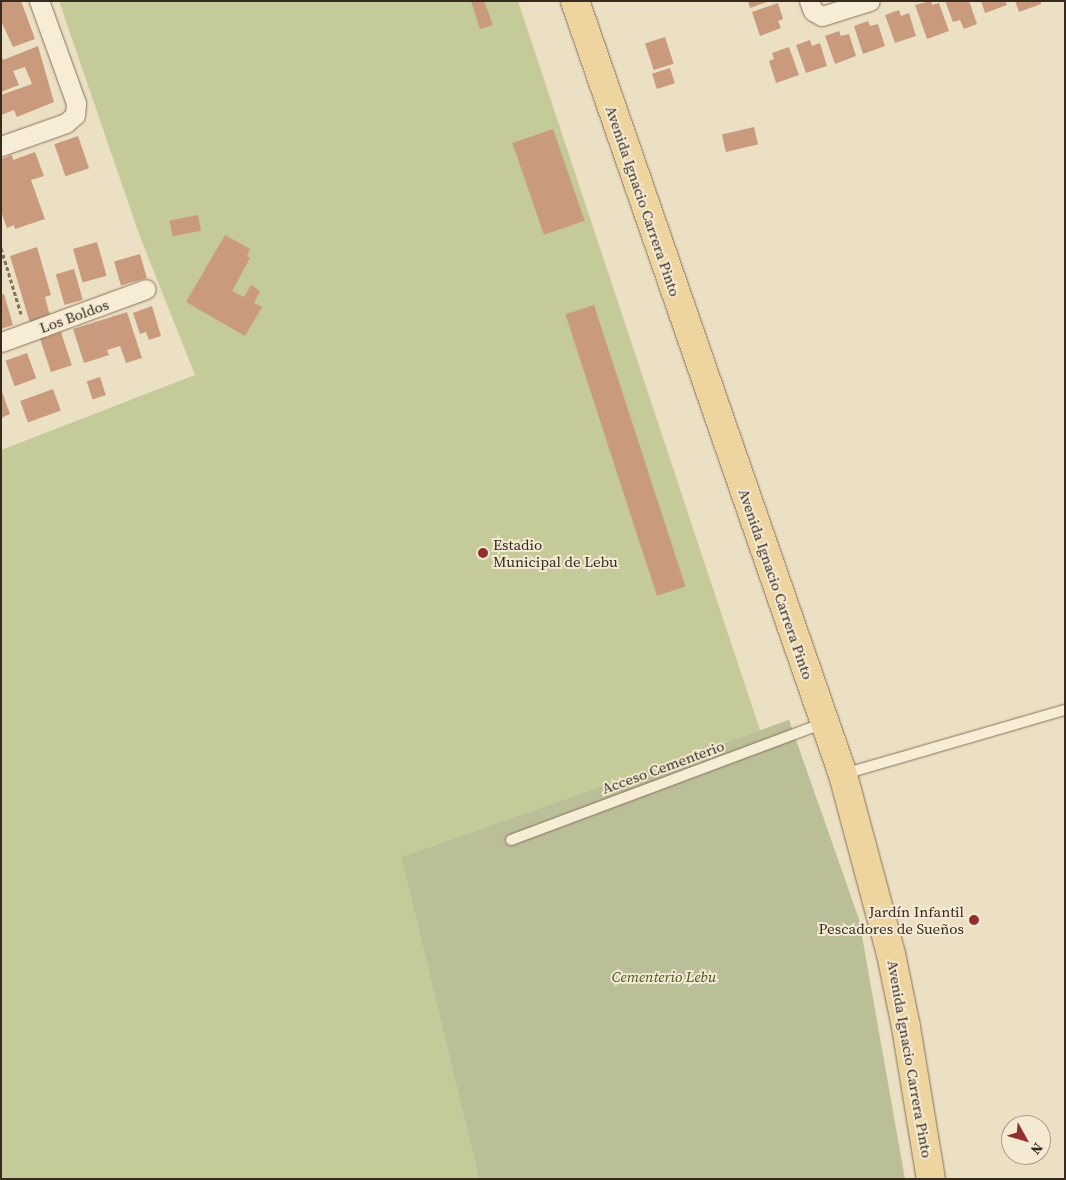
<!DOCTYPE html>
<meta charset="utf-8">
<style>
body{margin:0}
#map{position:relative;width:1066px;height:1180px;overflow:hidden;background:#ece0c4;font-family:"Source Serif 4",serif}
div>[style]{position:absolute}
.green>*{inset:0;background:#c5ca99}
.cemetery>*{inset:0;background:#bbbf98}
.building>*{inset:0;background:#c99b7c;transform-origin:0 0}
.path>*{height:3px;margin-top:-1.5px;transform-origin:0;background:repeating-linear-gradient(90deg,#86725b 0 4px,transparent 0 6.5px)}
.roads{filter:drop-shadow(0 0 1px #86725b) drop-shadow(0 0 1px #86725b)}
.lane>*{height:10px;margin:-5px;padding:0 5px;transform-origin:5px;border-radius:5px;background:#f7edd7}
.street>*{height:19px;margin:-9.5px;padding:0 9.5px;transform-origin:9.5px;border-radius:9.5px;background:#f7edd7}
.primary>*{height:28px;margin:-14px;padding:0 14px;transform-origin:14px;border-radius:14px;background:#eed49e}
.dots>*{width:14px;height:14px;translate:-50% -50%;box-sizing:border-box;border:2px solid #f4ead4;border-radius:50%}
span{translate:-50% -50%;white-space:nowrap;text-align:center;line-height:1.15;-webkit-text-stroke:4px #f4ead4;paint-order:stroke}
.street-label{font-size:15px;color:#372a1f}
.poi-label{font-size:15px;color:#372a1f}
.left{translate:0 -50%;text-align:left}
.right{translate:-100% -50%;text-align:right}
.park-label{font-size:15px;color:#485326;font-style:italic}
.frame{position:absolute;inset:0;border:2px solid #372a1f;pointer-events:none}
.north{position:absolute;left:1001px;top:1115px;width:50px;height:50px;box-sizing:border-box;background:#f4ead4;border:1px solid #a89d8c;border-radius:50%;rotate:129deg;font-size:14px;font-weight:700;line-height:20px;text-align:center;color:#372a1f}
.north::after{content:'';display:block;margin:auto;width:18px;height:22px;background:#932e30;clip-path:polygon(50% 0,100% 100%,50% 72%,0 100%)}
</style>
<div id="map">
<div class="green">
<i style="clip-path:polygon(59px 1px,518px 1px,760px 730px,401px 857px,479px 1179px,1px 1179px,1px 450px,195px 375px,139px 234px)"></i>
</div>
<div class="cemetery">
<i style="clip-path:polygon(789px 720px,859px 919px,905px 1179px,479px 1179px,401px 857px)"></i>
</div>
<div class="building">
<i style="clip-path:polygon(1px 1px,21px 1px,35px 39px,13px 47px,1px 21px)"></i>
<i style="clip-path:polygon(471px 1px,484px 1px,493px 25px,480px 29px)"></i>
<i style="clip-path:polygon(748px 1px,767px 1px,767px 2px,750px 8px)"></i>
<i style="clip-path:polygon(931px 1px,932px 5px,939px 3px,949px 31px,927px 39px,915px 5px)"></i>
<i style="clip-path:polygon(945px 1px,969px 1px,977px 24px,964px 29px,960px 20px,953px 22px)"></i>
<i style="clip-path:polygon(981px 1px,1005px 1px,1007px 5px,985px 13px)"></i>
<i style="clip-path:polygon(1015px 1px,1041px 1px,1041px 4px,1019px 12px)"></i>
<i style="clip-path:polygon(778px 3px,783px 19px,778px 21px,781px 28px,760px 36px,752px 12px)"></i>
<i style="clip-path:polygon(899px 10px,901px 16px,909px 13px,916px 36px,895px 43px,885px 15px)"></i>
<i style="clip-path:polygon(868px 21px,870px 26px,878px 24px,885px 46px,863px 54px,854px 26px)"></i>
<i style="clip-path:polygon(839px 31px,841px 36px,849px 34px,856px 56px,835px 64px,825px 36px)"></i>
<i style="left:665px;top:37px;width:28px;height:21px;rotate:72deg"></i>
<i style="clip-path:polygon(810px 40px,812px 46px,820px 43px,827px 66px,806px 73px,796px 45px)"></i>
<i style="clip-path:polygon(38px 46px,54px 102px,17px 117px,14px 110px,1px 115px,1px 95px,32px 84px,25px 67px,13px 71px,19px 85px,1px 92px,1px 55px,3px 60px)"></i>
<i style="clip-path:polygon(789px 47px,799px 75px,776px 83px,769px 61px,774px 59px,772px 53px)"></i>
<i style="left:670px;top:68px;width:16px;height:19px;rotate:72deg"></i>
<i style="left:754px;top:127px;width:18px;height:33px;rotate:77deg"></i>
<i style="left:553px;top:129px;width:97px;height:43px;rotate:71deg"></i>
<i style="left:78px;top:136px;width:34px;height:25px;rotate:71deg"></i>
<i style="clip-path:polygon(35px 152px,44px 176px,31px 180px,45px 219px,15px 229px,14px 225px,7px 228px,1px 211px,1px 159px,12px 155px,13px 160px)"></i>
<i style="left:198px;top:215px;width:16px;height:29px;rotate:79deg"></i>
<i style="clip-path:polygon(225px 235px,250px 249px,247px 256px,250px 258px,232px 291px,244px 297px,251px 285px,260px 291px,254px 303px,262px 307px,245px 336px,186px 302px)"></i>
<i style="left:97px;top:242px;width:35px;height:25px;rotate:74deg"></i>
<i style="clip-path:polygon(37px 247px,51px 295px,45px 297px,50px 316px,30px 323px,10px 256px)"></i>
<i style="left:140px;top:254px;width:25px;height:27px;rotate:74deg"></i>
<i style="left:74px;top:269px;width:32px;height:19px;rotate:74deg"></i>
<i style="clip-path:polygon(4px 294px,13px 325px,1px 329px,1px 295px)"></i>
<i style="left:594px;top:305px;width:296px;height:30px;rotate:72deg"></i>
<i style="clip-path:polygon(152px 306px,161px 336px,149px 340px,146px 332px,140px 334px,133px 313px)"></i>
<i style="clip-path:polygon(127px 312px,142px 358px,126px 363px,120px 346px,107px 350px,109px 355px,84px 363px,73px 329px)"></i>
<i style="left:61px;top:332px;width:35px;height:22px;rotate:72deg"></i>
<i style="left:27px;top:353px;width:27px;height:23px;rotate:70deg"></i>
<i style="left:100px;top:377px;width:19px;height:14px;rotate:72deg"></i>
<i style="clip-path:polygon(1px 389px,10px 414px,1px 418px)"></i>
<i style="left:53px;top:389px;width:23px;height:35px;rotate:70deg"></i>
</div>
<div class="path">
<i style="left:1px;top:248px;width:69px;rotate:73.1deg"></i>
</div>
<div class="roads">
<div class="lane">
<i style="left:844px;top:774px;width:230px;rotate:-16.2deg"></i>
<i style="left:511px;top:840px;width:334px;rotate:-20.5deg"></i>
</div>
<div class="street">
<i style="left:809px;top:1px;width:11px;rotate:68deg"></i>
<i style="left:813px;top:11px;width:10px;rotate:29deg"></i>
<i style="left:822px;top:16px;width:50px;rotate:-17.4deg"></i>
<i style="left:1px;top:146px;width:69px;rotate:-19.5deg"></i>
<i style="left:66px;top:123px;width:12px;rotate:-42deg"></i>
<i style="left:75px;top:115px;width:12px;rotate:-85deg"></i>
<i style="left:76px;top:103px;width:109px;rotate:-109.9deg"></i>
<i style="left:1px;top:342px;width:154px;rotate:-20.1deg"></i>
</div>
<div class="primary">
<i style="left:575px;top:1px;width:819px;rotate:70.9deg"></i>
<i style="left:843px;top:775px;width:185px;rotate:75deg"></i>
<i style="left:891px;top:954px;width:75px;rotate:78.4deg"></i>
<i style="left:906px;top:1027px;width:154px;rotate:80.7deg"></i>
</div>
</div>
<div class="dots">
<i style="left:483px;top:553px;background:#932e30"></i>
<i style="left:974px;top:920px;background:#932e30"></i>
</div>
<div class="street-label">
<span style="left:643px;top:201px;rotate:71deg">Avenida Ignacio Carrera Pinto</span>
<span style="left:74px;top:316px;rotate:-20deg">Los Boldos</span>
<span style="left:776px;top:584px;rotate:71deg">Avenida Ignacio Carrera Pinto</span>
<span style="left:663px;top:767px;rotate:-20deg">Acceso Cementerio</span>
<span style="left:910px;top:1059px;rotate:80deg">Avenida Ignacio Carrera Pinto</span>
</div>
<div class="poi-label">
<span class="left" style="left:493px;top:553px">Estadio<br>Municipal de Lebu</span>
<span class="right" style="left:964px;top:920px">Jardín Infantil<br>Pescadores de Sueños</span>
</div>
<div class="park-label">
<span style="left:664px;top:977px">Cementerio Lebu</span>
</div>
<div class="frame"></div>
<div class="north">N</div>
</div>
